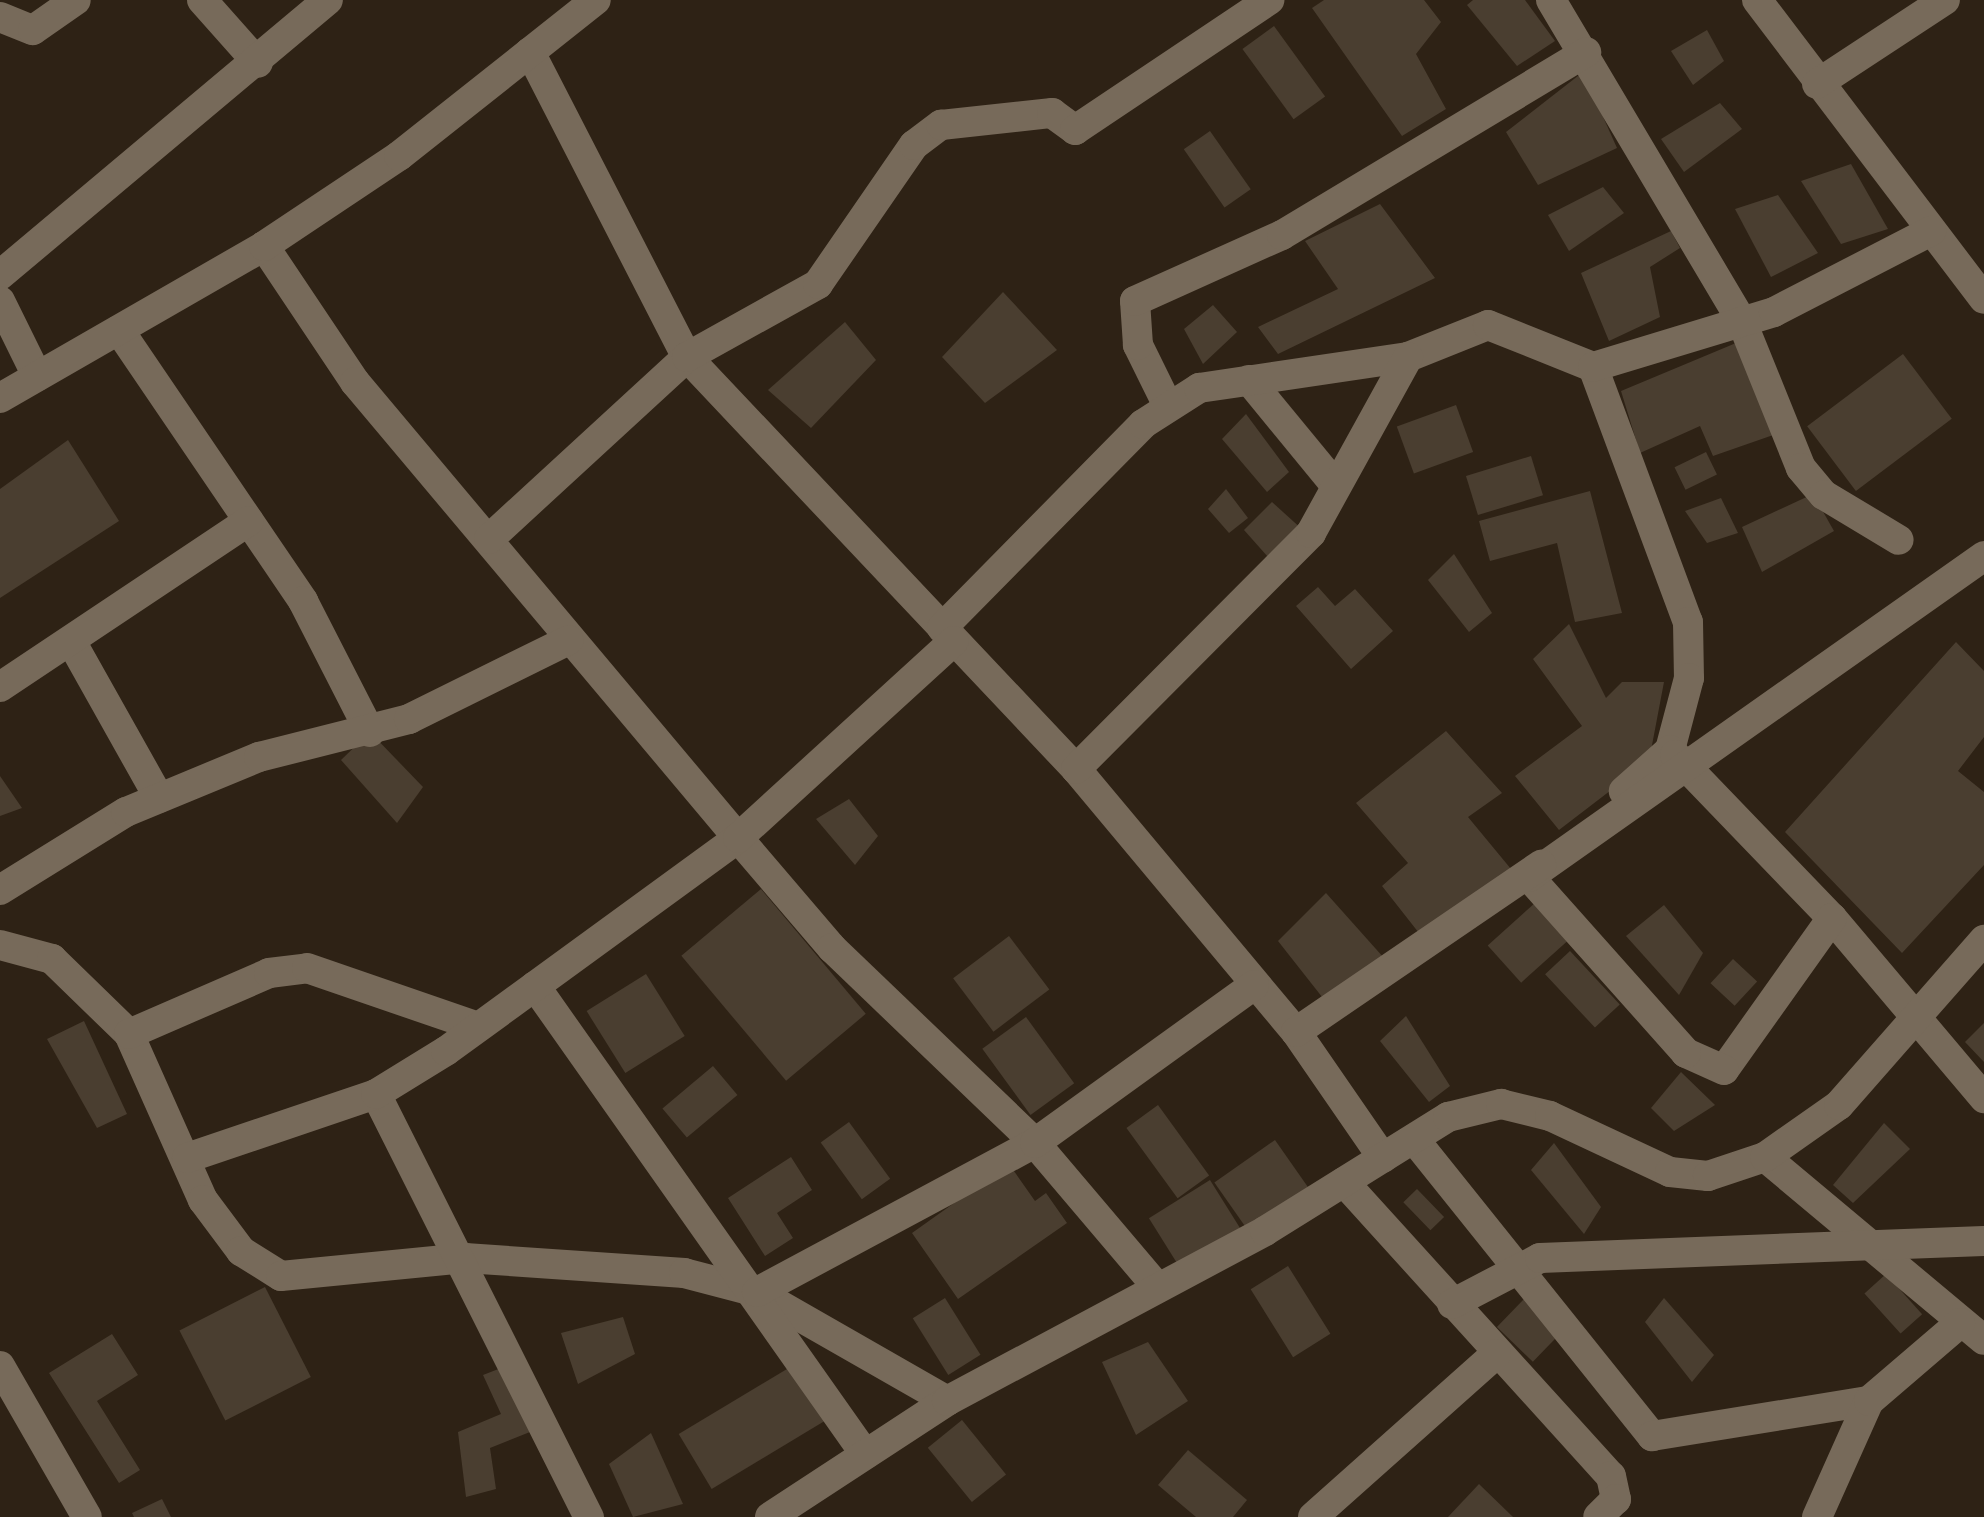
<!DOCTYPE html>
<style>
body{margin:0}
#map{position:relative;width:1984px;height:1517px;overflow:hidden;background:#2e2215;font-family:"Titillium Web",sans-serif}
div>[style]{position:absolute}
.building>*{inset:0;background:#4a3e30;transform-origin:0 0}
.minor>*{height:30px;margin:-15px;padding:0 15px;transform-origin:15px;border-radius:15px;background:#776a5a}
span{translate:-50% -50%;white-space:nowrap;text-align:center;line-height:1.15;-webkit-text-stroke:8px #24190c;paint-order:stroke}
</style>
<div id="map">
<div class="building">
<i style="clip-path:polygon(1324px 0,1424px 0,1441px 22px,1416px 54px,1446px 109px,1402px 136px,1312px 8px)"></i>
<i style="clip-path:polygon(1473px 0,1525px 0,1555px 41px,1517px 66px,1467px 5px)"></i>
<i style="left:1274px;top:26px;width:87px;height:39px;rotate:54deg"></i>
<i style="clip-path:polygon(1707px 30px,1724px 61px,1693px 85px,1671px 51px)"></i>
<i style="clip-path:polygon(1583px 72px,1617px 148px,1538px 185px,1506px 132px)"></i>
<i style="clip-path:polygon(1720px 103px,1742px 129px,1684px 172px,1661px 139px)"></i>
<i style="left:1210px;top:131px;width:71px;height:32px;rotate:55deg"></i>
<i style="clip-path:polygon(1851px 164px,1888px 229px,1841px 244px,1801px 181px)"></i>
<i style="clip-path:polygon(1603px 187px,1624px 213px,1569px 251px,1548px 215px)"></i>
<i style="clip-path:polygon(1778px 195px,1818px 253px,1771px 277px,1735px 209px)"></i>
<i style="clip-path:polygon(1380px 204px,1435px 278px,1278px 354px,1258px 327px,1338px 289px,1305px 241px)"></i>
<i style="clip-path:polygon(1671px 231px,1680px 248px,1650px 267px,1660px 317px,1609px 341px,1581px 273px)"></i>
<i style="clip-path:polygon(1003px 292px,1057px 350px,985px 403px,942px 357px)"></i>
<i style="clip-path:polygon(1213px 305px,1237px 332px,1203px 364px,1184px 329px)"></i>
<i style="clip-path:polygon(845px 322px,876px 360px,811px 428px,768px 390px)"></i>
<i style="clip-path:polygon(1736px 343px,1779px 433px,1713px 456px,1700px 426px,1640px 453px,1621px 391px)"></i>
<i style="left:1903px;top:354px;width:81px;height:120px;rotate:53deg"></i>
<i style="left:1456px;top:405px;width:50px;height:63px;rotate:70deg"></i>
<i style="clip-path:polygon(1246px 414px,1289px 472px,1267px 492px,1222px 439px)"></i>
<i style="clip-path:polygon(68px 440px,119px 521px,0 598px,0 489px)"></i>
<i style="left:1706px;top:452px;width:25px;height:35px;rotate:64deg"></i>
<i style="left:1531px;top:456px;width:41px;height:68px;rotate:73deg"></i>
<i style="clip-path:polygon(1226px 489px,1248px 518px,1229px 533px,1208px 509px)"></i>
<i style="clip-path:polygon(1590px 491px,1622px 613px,1575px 622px,1557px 543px,1490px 561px,1479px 521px)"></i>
<i style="clip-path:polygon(1813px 494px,1834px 531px,1762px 572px,1742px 527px)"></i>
<i style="clip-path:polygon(1721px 498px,1738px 533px,1707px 543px,1685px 511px)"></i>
<i style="clip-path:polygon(1272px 502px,1304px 531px,1268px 557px,1244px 530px)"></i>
<i style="clip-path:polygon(1454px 554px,1492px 613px,1469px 632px,1428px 580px)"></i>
<i style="clip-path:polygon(1318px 587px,1335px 606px,1355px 589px,1393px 631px,1351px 669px,1296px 606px)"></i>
<i style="clip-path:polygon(1569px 624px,1606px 698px,1622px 682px,1664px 682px,1649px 761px,1559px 830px,1515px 776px,1582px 726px,1533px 659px)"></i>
<i style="clip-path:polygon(1956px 642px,1984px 671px,1984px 737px,1958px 771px,1984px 792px,1984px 865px,1902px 953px,1785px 832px)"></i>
<i style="clip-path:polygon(1446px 731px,1502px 793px,1468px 817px,1511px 869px,1426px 942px,1382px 886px,1408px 863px,1356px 803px)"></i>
<i style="clip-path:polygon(370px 732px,423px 787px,397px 823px,341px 760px)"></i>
<i style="clip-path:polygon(0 776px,22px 808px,0 816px)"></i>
<i style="clip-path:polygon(849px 799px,878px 836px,855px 865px,816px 819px)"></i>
<i style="left:761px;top:889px;width:163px;height:104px;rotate:50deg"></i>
<i style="clip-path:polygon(1326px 893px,1384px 958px,1326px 1002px,1278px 941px)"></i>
<i style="left:1536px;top:902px;width:50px;height:65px;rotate:48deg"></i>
<i style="clip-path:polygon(1664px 905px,1703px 953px,1679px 995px,1626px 936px)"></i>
<i style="left:1009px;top:936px;width:67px;height:70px;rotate:53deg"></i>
<i style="left:1570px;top:951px;width:73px;height:34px;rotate:47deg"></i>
<i style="left:1733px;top:959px;width:33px;height:33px;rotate:43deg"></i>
<i style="left:646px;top:974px;width:73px;height:70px;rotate:58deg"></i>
<i style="clip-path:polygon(1406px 1016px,1450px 1086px,1429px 1102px,1380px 1041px)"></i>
<i style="left:1026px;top:1017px;width:82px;height:54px;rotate:54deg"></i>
<i style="clip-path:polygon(84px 1021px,127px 1114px,97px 1128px,47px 1039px)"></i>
<i style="clip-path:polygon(1984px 1023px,1984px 1062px,1965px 1042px)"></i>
<i style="left:713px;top:1066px;width:38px;height:66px;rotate:50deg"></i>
<i style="clip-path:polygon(1681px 1072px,1715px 1105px,1674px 1131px,1651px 1108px)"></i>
<i style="left:1158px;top:1105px;width:87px;height:39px;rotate:54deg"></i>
<i style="left:849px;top:1122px;width:70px;height:35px;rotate:54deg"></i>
<i style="clip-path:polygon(1884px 1123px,1910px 1149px,1853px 1203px,1833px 1185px)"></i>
<i style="left:1275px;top:1140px;width:65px;height:74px;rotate:55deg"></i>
<i style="clip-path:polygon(1554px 1143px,1601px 1207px,1584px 1234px,1531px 1170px)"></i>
<i style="clip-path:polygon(791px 1157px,812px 1190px,777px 1213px,793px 1238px,765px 1256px,728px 1198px)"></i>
<i style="clip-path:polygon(1009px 1164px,1035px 1201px,1046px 1193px,1067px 1223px,958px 1299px,912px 1233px)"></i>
<i style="left:1210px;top:1180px;width:62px;height:72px;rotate:58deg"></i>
<i style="left:1417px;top:1189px;width:39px;height:19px;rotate:46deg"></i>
<i style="left:1288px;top:1266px;width:80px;height:44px;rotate:58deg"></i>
<i style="left:1886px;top:1274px;width:54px;height:29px;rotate:48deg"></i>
<i style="left:265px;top:1287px;width:101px;height:96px;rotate:63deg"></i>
<i style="left:945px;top:1298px;width:67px;height:38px;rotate:58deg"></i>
<i style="clip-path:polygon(1664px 1298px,1714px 1355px,1692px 1382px,1645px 1322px)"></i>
<i style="left:1524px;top:1299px;width:50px;height:39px;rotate:44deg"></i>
<i style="clip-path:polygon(623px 1317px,635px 1354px,578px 1384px,561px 1333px)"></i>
<i style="clip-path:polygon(112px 1334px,138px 1375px,97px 1401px,140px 1470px,119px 1483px,49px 1373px)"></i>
<i style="clip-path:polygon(1148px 1342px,1188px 1401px,1136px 1435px,1102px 1362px)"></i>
<i style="left:797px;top:1363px;width:64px;height:138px;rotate:59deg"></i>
<i style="clip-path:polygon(511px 1364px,540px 1428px,490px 1448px,496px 1489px,466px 1497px,458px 1432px,501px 1414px,483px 1375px)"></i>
<i style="left:962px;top:1420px;width:70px;height:44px;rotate:51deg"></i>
<i style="clip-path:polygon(651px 1433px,683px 1504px,633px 1517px,609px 1464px)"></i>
<i style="clip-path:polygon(1188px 1450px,1247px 1500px,1233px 1517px,1196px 1517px,1158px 1485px)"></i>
<i style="clip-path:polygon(1479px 1484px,1513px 1517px,1448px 1517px)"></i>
<i style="clip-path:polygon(162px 1499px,171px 1517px,134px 1517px,132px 1513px)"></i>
</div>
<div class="minor">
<i style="left:202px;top:0;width:84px;rotate:48.4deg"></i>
<i style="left:1551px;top:0;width:374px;rotate:59.3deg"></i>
<i style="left:1742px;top:322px;width:157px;rotate:68deg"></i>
<i style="left:1801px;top:468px;width:35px;rotate:50deg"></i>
<i style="left:1824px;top:495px;width:87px;rotate:31deg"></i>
<i style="left:1757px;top:0;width:375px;rotate:52.8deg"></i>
<i style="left:0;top:17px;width:35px;rotate:22deg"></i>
<i style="left:33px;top:30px;width:52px;rotate:-34.9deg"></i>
<i style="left:530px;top:52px;width:343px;rotate:62.8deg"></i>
<i style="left:687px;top:357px;width:567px;rotate:46.64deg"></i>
<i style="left:1076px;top:769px;width:343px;rotate:50.1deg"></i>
<i style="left:1296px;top:1032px;width:153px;rotate:55.4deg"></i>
<i style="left:1817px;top:84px;width:153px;rotate:-33.3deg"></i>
<i style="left:264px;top:246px;width:164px;rotate:56.2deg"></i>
<i style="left:355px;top:382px;width:596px;rotate:49.97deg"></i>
<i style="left:738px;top:838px;width:145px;rotate:49.5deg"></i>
<i style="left:832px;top:948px;width:281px;rotate:43.8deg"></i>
<i style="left:1035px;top:1143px;width:190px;rotate:49.7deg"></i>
<i style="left:0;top:275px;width:428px;rotate:-40deg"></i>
<i style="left:0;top:301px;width:84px;rotate:63.7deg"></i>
<i style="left:119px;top:330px;width:328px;rotate:55.8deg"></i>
<i style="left:303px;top:601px;width:147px;rotate:62.9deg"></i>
<i style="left:1593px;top:367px;width:272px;rotate:69.6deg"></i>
<i style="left:1688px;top:622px;width:56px;rotate:89deg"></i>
<i style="left:1689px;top:678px;width:74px;rotate:104.8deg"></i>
<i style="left:1670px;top:750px;width:62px;rotate:138.3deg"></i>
<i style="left:1249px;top:380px;width:137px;rotate:50.6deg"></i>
<i style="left:0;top:398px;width:305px;rotate:-29.9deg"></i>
<i style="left:264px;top:246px;width:162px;rotate:-33.7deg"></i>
<i style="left:399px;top:156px;width:251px;rotate:-38.4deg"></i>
<i style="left:1167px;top:404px;width:66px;rotate:-116.2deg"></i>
<i style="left:1138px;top:345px;width:44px;rotate:-93.9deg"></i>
<i style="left:1135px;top:301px;width:161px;rotate:-24.2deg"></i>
<i style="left:1282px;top:235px;width:355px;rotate:-31deg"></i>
<i style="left:489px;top:539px;width:269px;rotate:-42.6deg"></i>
<i style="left:687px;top:357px;width:150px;rotate:-29.1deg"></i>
<i style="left:818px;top:284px;width:169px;rotate:-55.4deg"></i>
<i style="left:914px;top:145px;width:34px;rotate:-37deg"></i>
<i style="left:941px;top:125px;width:112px;rotate:-6.2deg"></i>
<i style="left:1052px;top:113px;width:29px;rotate:36deg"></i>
<i style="left:1075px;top:130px;width:234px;rotate:-33.8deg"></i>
<i style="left:942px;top:628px;width:286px;rotate:-45.4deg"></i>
<i style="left:1143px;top:424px;width:67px;rotate:-32.7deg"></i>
<i style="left:1199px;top:388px;width:211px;rotate:-8.4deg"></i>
<i style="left:1408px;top:357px;width:86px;rotate:-21.8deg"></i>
<i style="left:1488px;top:325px;width:113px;rotate:21.8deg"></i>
<i style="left:1593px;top:367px;width:189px;rotate:-16.9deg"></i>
<i style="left:1774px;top:312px;width:177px;rotate:-27.3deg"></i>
<i style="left:71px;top:641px;width:180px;rotate:60.7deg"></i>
<i style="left:0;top:687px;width:299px;rotate:-33.7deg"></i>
<i style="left:1675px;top:755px;width:226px;rotate:46.1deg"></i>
<i style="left:1832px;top:918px;width:236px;rotate:49.8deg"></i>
<i style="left:1076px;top:769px;width:333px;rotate:-45.1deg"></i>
<i style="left:1311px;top:533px;width:201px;rotate:-61.1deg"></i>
<i style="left:0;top:890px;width:148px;rotate:-31.8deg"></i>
<i style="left:126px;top:812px;width:144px;rotate:-22.5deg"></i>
<i style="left:259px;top:757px;width:155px;rotate:-14.2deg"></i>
<i style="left:409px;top:719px;width:178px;rotate:-26.3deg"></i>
<i style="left:1832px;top:918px;width:186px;rotate:125.4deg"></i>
<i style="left:1724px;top:1070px;width:42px;rotate:-155.9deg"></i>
<i style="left:1686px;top:1053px;width:236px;rotate:-131.7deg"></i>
<i style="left:1529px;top:877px;width:557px;rotate:-35.2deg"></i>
<i style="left:0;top:945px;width:54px;rotate:15.1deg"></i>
<i style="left:52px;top:959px;width:107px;rotate:44.2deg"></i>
<i style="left:129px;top:1034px;width:182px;rotate:66deg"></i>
<i style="left:203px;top:1200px;width:64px;rotate:53.3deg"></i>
<i style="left:241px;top:1251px;width:47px;rotate:32deg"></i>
<i style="left:281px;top:1276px;width:185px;rotate:-5.6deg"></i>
<i style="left:465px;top:1258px;width:220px;rotate:3.9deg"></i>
<i style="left:684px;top:1273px;width:75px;rotate:14.6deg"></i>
<i style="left:757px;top:1292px;width:219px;rotate:29.8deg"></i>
<i style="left:535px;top:986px;width:573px;rotate:54.81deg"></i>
<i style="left:1296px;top:1032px;width:297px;rotate:-34.3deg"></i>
<i style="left:129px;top:1034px;width:153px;rotate:-23.5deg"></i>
<i style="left:269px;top:973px;width:38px;rotate:-7deg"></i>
<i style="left:307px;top:968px;width:181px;rotate:19deg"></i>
<i style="left:376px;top:1094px;width:474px;rotate:63.3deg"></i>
<i style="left:1414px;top:1139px;width:381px;rotate:51.3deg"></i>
<i style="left:1652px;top:1436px;width:220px;rotate:-9.2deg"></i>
<i style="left:1765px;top:1157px;width:285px;rotate:39.9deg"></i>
<i style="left:187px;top:1158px;width:200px;rotate:-18.7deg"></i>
<i style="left:376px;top:1094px;width:82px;rotate:-31.6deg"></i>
<i style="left:446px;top:1051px;width:361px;rotate:-36.1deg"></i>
<i style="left:738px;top:838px;width:292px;rotate:-42.4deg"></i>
<i style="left:1344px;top:1182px;width:397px;rotate:47.8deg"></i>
<i style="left:1611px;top:1476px;width:24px;rotate:78deg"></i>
<i style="left:1616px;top:1499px;width:25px;rotate:135deg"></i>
<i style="left:757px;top:1292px;width:315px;rotate:-28.2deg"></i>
<i style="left:1035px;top:1143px;width:270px;rotate:-35.8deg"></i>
<i style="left:1452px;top:1304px;width:99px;rotate:-27.6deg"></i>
<i style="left:1540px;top:1258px;width:444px;rotate:-2.2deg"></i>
<i style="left:0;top:1366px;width:174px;rotate:60.1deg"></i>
<i style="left:770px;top:1517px;width:212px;rotate:-33.2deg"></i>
<i style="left:947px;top:1401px;width:361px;rotate:-28.1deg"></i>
<i style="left:1265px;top:1231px;width:216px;rotate:-31.9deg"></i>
<i style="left:1448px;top:1117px;width:55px;rotate:-13.8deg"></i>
<i style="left:1501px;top:1104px;width:50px;rotate:13.8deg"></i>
<i style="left:1550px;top:1116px;width:132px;rotate:25deg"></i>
<i style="left:1670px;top:1172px;width:38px;rotate:6deg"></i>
<i style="left:1708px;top:1176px;width:60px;rotate:-18.4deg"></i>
<i style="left:1765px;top:1157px;width:90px;rotate:-35.1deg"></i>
<i style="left:1839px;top:1105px;width:220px;rotate:-48.7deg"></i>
<i style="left:1313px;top:1517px;width:245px;rotate:-41.7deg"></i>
<i style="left:1817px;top:1517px;width:127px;rotate:-65.9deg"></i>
<i style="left:1869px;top:1401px;width:120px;rotate:-40.6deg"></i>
</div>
</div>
